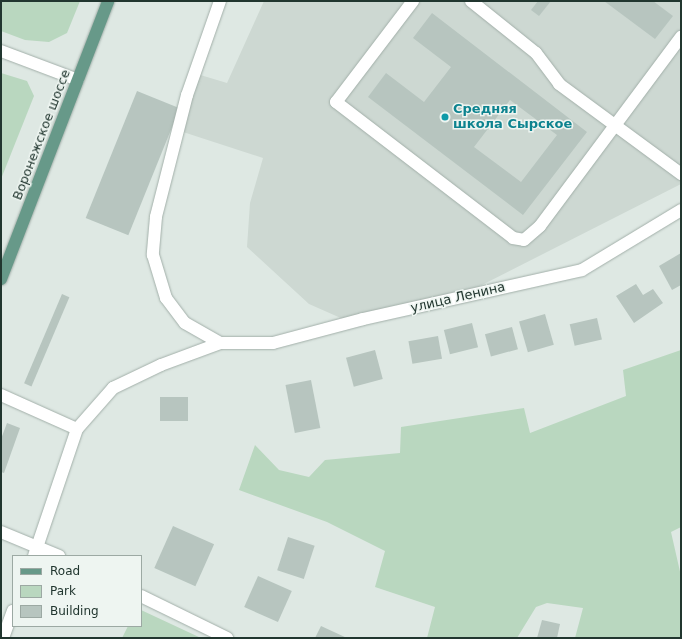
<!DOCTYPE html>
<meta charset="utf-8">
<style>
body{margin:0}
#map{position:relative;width:682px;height:639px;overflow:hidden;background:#dee8e3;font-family:"DejaVu Sans",sans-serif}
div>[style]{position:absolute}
.built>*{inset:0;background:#cdd8d2}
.green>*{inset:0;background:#b9d7bf}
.building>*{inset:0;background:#b7c5bf;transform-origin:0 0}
.roads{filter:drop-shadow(0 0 1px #a2afa9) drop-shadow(0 0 1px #a2afa9)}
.minor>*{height:12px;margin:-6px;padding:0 6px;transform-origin:6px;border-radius:6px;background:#fff}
.major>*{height:12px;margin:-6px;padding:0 6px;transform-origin:6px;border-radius:6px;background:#679989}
.dots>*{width:11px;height:11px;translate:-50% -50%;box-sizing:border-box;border:2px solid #eef5f1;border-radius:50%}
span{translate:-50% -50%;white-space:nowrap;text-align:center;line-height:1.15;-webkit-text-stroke:3px #eef5f1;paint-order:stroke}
.culture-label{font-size:13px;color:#0d838f;font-weight:700}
.left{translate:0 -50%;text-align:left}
.street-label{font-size:13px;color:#21362f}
.frame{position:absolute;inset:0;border:2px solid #21362f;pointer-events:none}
.legend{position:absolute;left:12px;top:555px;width:130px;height:72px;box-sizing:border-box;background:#eef5f1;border:1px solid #9ca9a3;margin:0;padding:5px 7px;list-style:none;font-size:12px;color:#21362f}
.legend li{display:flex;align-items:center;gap:8px;height:20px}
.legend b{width:20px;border:1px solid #9ca9a3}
</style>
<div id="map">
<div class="built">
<i style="clip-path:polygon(264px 1px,681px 1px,681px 184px,476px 288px,343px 319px,309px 304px,247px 247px,250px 203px,263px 158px,180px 131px,197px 74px,227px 83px)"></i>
</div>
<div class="green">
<i style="clip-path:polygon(1px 1px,80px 1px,67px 33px,49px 42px,25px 40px,1px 31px)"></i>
<i style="clip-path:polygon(1px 73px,27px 81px,34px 96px,1px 179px)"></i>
<i style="clip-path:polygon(681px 350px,681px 527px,671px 532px,681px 576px,681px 638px,575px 638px,583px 608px,547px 603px,536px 607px,517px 638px,427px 638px,435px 607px,375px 587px,385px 551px,327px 522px,239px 490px,255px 445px,279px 470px,309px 477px,325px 460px,400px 453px,401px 427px,524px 408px,530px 433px,626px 396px,623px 370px)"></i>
<i style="clip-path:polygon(141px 610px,201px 638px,122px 638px,128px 626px,141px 626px)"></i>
</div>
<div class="building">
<i style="clip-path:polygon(538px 1px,551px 1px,539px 16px,531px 10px)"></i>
<i style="clip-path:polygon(604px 1px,653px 1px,673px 16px,655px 39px)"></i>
<i style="clip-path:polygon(evenodd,432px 13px,587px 132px,523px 215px,368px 97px,386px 73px,424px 102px,451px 67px,413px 38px,432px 13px,510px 100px,557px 135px,521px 182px,474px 147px,510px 100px)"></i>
<i style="left:137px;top:91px;width:46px;height:137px;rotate:22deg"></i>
<i style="clip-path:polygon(681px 253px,681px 285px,672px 290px,659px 266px)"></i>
<i style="clip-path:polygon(636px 284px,643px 295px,653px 289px,663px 303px,634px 323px,616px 296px)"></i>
<i style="left:62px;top:294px;width:8px;height:97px;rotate:23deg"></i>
<i style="left:545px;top:314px;width:32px;height:27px;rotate:74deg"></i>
<i style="left:597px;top:318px;width:22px;height:28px;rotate:77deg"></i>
<i style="left:472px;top:323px;width:25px;height:29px;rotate:76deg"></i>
<i style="left:512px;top:327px;width:23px;height:28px;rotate:75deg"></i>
<i style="left:438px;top:336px;width:23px;height:30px;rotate:80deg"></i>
<i style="left:375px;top:350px;width:30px;height:30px;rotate:75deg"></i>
<i style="left:311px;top:380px;width:49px;height:26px;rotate:79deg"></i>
<i style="left:160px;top:397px;width:28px;height:24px"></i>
<i style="clip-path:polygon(7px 423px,20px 428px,4px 473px,1px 472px,1px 439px)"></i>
<i style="left:173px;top:526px;width:45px;height:46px;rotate:24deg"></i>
<i style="left:288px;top:537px;width:28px;height:35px;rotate:18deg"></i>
<i style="left:258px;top:576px;width:37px;height:34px;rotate:24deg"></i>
<i style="clip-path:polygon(542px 620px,560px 624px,557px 638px,537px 638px)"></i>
<i style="clip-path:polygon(321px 626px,347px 638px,315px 638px)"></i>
</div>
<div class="roads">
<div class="minor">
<i style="left:220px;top:1px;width:100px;rotate:109.3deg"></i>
<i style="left:187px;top:95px;width:126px;rotate:104.3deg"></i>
<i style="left:156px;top:217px;width:38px;rotate:95deg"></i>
<i style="left:153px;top:255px;width:45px;rotate:73.2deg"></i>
<i style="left:166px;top:298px;width:31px;rotate:53deg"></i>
<i style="left:185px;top:323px;width:40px;rotate:29.7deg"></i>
<i style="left:413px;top:1px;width:127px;rotate:127.3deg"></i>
<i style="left:336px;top:102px;width:223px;rotate:37.5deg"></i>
<i style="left:513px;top:238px;width:11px;rotate:10deg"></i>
<i style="left:524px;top:240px;width:21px;rotate:-41deg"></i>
<i style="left:540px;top:226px;width:236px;rotate:-53.3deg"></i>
<i style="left:471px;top:1px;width:83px;rotate:38.7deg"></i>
<i style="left:536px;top:53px;width:39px;rotate:53deg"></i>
<i style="left:559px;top:84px;width:152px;rotate:36.4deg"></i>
<i style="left:1px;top:51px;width:82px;rotate:20.6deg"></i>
<i style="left:1px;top:395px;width:83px;rotate:24.1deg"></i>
<i style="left:1px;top:532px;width:63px;rotate:22.5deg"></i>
<i style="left:34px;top:556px;width:134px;rotate:-71.3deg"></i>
<i style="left:77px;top:429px;width:55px;rotate:-48.7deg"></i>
<i style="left:113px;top:388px;width:53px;rotate:-25.6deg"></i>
<i style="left:161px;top:365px;width:63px;rotate:-20.4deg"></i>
<i style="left:220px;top:343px;width:53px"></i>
<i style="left:273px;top:343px;width:93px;rotate:-14.9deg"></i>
<i style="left:363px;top:319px;width:224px;rotate:-12.6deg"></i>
<i style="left:582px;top:270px;width:116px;rotate:-31.2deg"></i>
<i style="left:141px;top:596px;width:96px;rotate:26deg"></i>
<i style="left:3px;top:638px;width:29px;rotate:-70deg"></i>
</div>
<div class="major">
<i style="left:1px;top:279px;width:298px;rotate:-68.9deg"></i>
</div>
</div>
<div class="dots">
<i style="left:445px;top:117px;background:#0f9aa8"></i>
</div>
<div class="culture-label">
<span class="left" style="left:453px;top:117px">Средняя<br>школа Сырское</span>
</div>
<div class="street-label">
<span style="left:42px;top:135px;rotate:-69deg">Воронежское шоссе</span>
<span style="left:458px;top:298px;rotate:-13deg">улица Ленина</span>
</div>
<div class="frame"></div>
<ul class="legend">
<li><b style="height:5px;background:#679989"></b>Road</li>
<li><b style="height:11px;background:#b9d7bf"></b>Park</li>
<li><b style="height:11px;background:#b7c5bf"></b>Building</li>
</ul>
</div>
